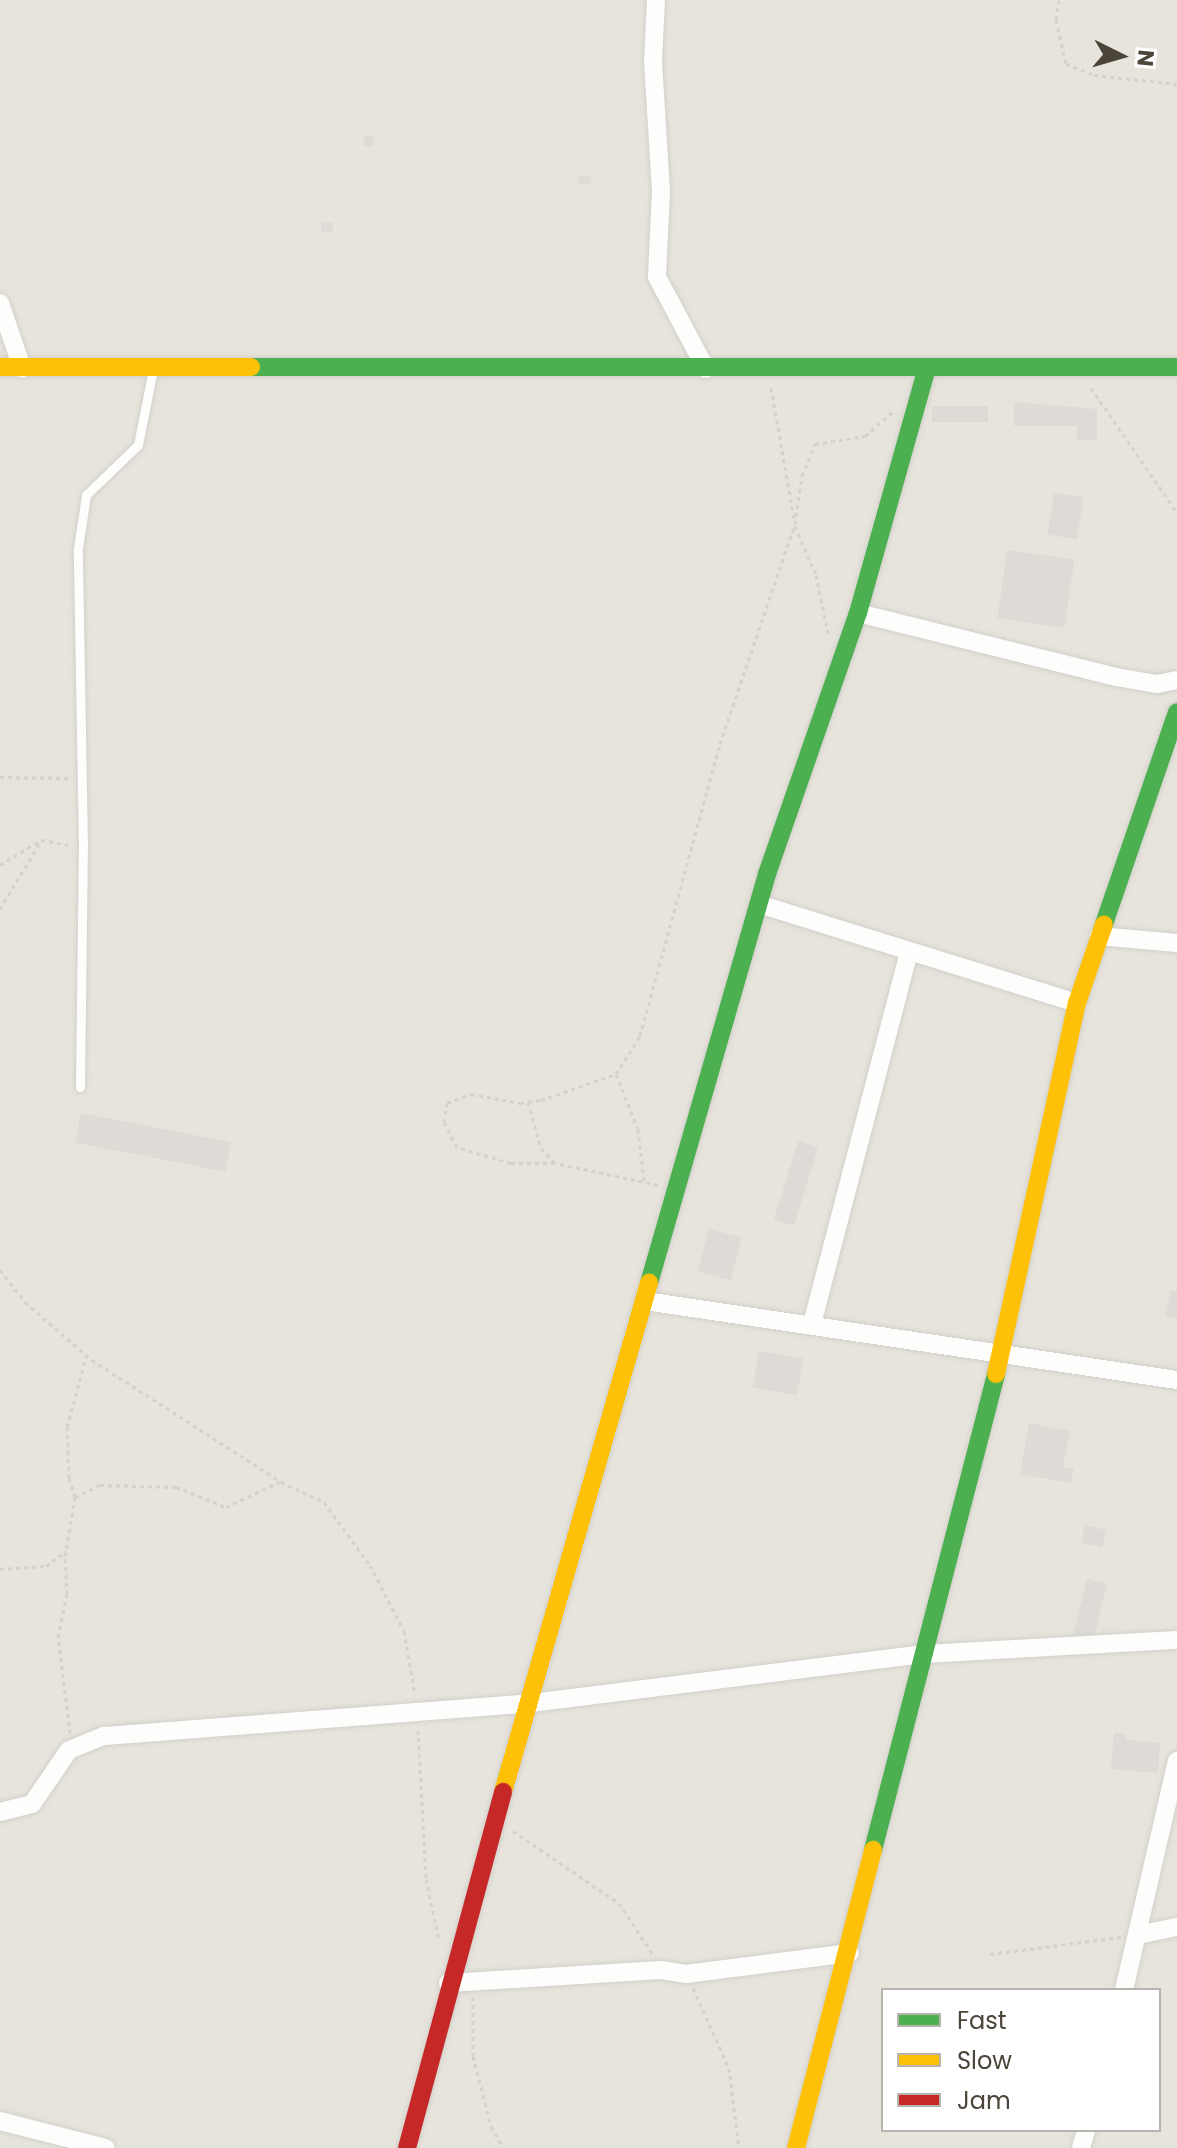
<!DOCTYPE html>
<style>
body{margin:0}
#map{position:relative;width:1177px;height:2148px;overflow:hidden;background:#f4f2ee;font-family:Poppins,sans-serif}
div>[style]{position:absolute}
.residential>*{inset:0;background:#e7e4dc}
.building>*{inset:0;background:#dedbd6;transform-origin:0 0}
.path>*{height:3px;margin-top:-1.5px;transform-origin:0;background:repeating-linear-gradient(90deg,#d3d2cc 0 4px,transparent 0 8px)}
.roads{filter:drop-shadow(0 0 2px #d2d0cb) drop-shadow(0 0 2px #d2d0cb)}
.lane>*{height:9px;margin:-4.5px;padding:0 4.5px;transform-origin:4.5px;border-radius:4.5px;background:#fdfdfc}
.street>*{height:18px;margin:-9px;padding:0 9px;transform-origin:9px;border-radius:9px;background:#fdfdfc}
.fast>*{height:18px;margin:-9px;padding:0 9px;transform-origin:9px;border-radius:9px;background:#4caf50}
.slow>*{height:18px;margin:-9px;padding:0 9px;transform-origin:9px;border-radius:9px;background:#ffc107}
.jam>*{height:18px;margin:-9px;padding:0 9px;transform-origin:9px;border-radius:9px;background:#c62828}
span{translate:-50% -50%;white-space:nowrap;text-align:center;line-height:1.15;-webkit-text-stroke:8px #fff;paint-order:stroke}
.legend{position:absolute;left:881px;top:1988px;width:280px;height:144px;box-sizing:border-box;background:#fff;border:2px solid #b7b4b0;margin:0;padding:10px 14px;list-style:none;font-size:24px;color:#4b4439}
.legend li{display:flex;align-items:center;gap:16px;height:40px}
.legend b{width:40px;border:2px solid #b7b4b0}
.north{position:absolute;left:1081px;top:16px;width:80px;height:80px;-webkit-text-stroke:6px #fff;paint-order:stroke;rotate:95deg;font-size:22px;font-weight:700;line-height:32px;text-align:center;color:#4b4439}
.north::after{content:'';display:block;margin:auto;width:28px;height:36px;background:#4b4439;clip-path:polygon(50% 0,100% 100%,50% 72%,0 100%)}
</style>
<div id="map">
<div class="residential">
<i style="clip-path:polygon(evenodd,0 0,1177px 0,1177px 2148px,0 2148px,0 0,883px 1990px,1159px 1990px,1159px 2130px,883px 2130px,883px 1990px)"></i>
</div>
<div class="building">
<i style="clip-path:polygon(365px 136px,374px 137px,373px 147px,363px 145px)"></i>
<i style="left:590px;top:175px;width:8px;height:12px;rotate:83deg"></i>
<i style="left:322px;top:222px;width:11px;height:10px;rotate:5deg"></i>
<i style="clip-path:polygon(1014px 402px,1097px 409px,1097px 440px,1077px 440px,1077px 426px,1014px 426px)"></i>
<i style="left:932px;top:406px;width:56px;height:16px"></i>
<i style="left:1054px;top:493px;width:30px;height:42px;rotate:9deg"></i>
<i style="left:1007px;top:550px;width:68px;height:69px;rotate:8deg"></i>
<i style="left:81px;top:1113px;width:153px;height:30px;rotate:11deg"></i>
<i style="left:798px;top:1141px;width:21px;height:82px;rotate:17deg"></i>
<i style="left:709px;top:1229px;width:34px;height:44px;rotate:15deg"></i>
<i style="clip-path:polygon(1171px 1290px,1177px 1291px,1177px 1318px,1165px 1316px)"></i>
<i style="left:759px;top:1351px;width:45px;height:37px;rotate:10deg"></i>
<i style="clip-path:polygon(1029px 1423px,1070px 1431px,1063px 1467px,1074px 1468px,1071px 1483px,1020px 1474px)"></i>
<i style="left:1085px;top:1525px;width:22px;height:18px;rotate:13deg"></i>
<i style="left:1087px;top:1579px;width:21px;height:63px;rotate:14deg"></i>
<i style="clip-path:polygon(1114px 1733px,1125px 1734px,1127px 1740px,1160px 1743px,1158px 1773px,1111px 1769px)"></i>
</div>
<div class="path">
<i style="left:1059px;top:0;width:20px;rotate:99deg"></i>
<i style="left:1056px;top:20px;width:45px;rotate:77.2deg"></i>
<i style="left:1066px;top:64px;width:30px;rotate:21deg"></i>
<i style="left:1094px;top:75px;width:83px;rotate:6.2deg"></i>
<i style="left:771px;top:388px;width:132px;rotate:80deg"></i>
<i style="left:1091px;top:388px;width:151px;rotate:55.3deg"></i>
<i style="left:795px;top:526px;width:53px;rotate:66.8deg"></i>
<i style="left:816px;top:575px;width:63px;rotate:78.2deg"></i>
<i style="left:0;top:777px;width:68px;rotate:0.8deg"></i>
<i style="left:0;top:865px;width:48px;rotate:-31.4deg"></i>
<i style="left:41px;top:840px;width:28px;rotate:10deg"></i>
<i style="left:0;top:909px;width:76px;rotate:-59deg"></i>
<i style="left:616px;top:1074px;width:59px;rotate:68.2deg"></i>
<i style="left:638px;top:1129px;width:53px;rotate:83.5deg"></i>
<i style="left:528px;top:1102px;width:48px;rotate:74.2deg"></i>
<i style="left:541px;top:1148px;width:21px;rotate:47deg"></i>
<i style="left:658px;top:1185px;width:105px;rotate:-167.9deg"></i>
<i style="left:555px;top:1163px;width:44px;rotate:180deg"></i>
<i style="left:511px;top:1163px;width:56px;rotate:-163.5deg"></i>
<i style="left:457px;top:1147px;width:28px;rotate:-117deg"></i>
<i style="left:444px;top:1122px;width:19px;rotate:-81deg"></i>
<i style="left:447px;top:1103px;width:26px;rotate:-21deg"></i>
<i style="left:471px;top:1094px;width:50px;rotate:10.4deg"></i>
<i style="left:520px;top:1103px;width:21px;rotate:-8deg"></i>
<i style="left:541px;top:1100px;width:79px;rotate:-19.1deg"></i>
<i style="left:616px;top:1074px;width:45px;rotate:-57.7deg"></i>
<i style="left:640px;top:1036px;width:303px;rotate:-74.7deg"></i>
<i style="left:720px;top:744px;width:232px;rotate:-71.2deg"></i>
<i style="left:795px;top:524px;width:49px;rotate:-81.7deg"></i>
<i style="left:802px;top:476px;width:35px;rotate:-68deg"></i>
<i style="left:815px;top:444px;width:51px;rotate:-9.1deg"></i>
<i style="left:865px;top:436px;width:37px;rotate:-41deg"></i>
<i style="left:0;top:1270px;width:41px;rotate:52deg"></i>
<i style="left:25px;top:1302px;width:89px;rotate:40.9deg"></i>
<i style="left:92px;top:1360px;width:225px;rotate:32.8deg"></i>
<i style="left:281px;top:1482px;width:47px;rotate:24.9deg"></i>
<i style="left:324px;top:1502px;width:78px;rotate:53.9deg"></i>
<i style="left:370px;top:1565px;width:74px;rotate:62.7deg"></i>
<i style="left:404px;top:1631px;width:64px;rotate:80.1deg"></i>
<i style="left:75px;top:1497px;width:28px;rotate:-26deg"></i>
<i style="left:100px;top:1485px;width:76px;rotate:1.5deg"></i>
<i style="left:176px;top:1487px;width:54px;rotate:21.8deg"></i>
<i style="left:226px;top:1507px;width:59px;rotate:-25.3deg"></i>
<i style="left:0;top:1569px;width:46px;rotate:-3.7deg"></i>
<i style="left:46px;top:1566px;width:25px;rotate:-37deg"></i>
<i style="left:418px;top:1730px;width:149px;rotate:86.9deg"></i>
<i style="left:426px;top:1879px;width:62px;rotate:78deg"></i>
<i style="left:70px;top:1733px;width:97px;rotate:-97.1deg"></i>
<i style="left:58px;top:1637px;width:44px;rotate:-78.2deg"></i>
<i style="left:67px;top:1594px;width:38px;rotate:-93deg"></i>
<i style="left:65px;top:1556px;width:60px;rotate:-80.4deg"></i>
<i style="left:75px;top:1497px;width:20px;rotate:-108deg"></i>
<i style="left:69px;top:1478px;width:51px;rotate:-92.2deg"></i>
<i style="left:67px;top:1427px;width:73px;rotate:-74.8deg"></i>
<i style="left:513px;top:1831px;width:128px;rotate:34.2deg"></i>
<i style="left:619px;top:1903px;width:60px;rotate:56.6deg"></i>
<i style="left:990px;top:1954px;width:132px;rotate:-7.4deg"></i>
<i style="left:693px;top:1988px;width:88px;rotate:65.8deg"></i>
<i style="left:729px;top:2068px;width:81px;rotate:82.9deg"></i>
<i style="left:473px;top:1997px;width:59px;rotate:90deg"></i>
<i style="left:473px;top:2056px;width:72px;rotate:75.6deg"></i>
<i style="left:491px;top:2126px;width:25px;rotate:61deg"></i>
</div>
<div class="roads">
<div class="lane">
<i style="left:80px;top:1087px;width:239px;rotate:-89.3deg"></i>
<i style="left:83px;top:848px;width:300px;rotate:-91deg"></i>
<i style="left:78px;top:548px;width:54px;rotate:-81.4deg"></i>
<i style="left:86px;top:495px;width:72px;rotate:-43.9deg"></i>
<i style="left:138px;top:445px;width:77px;rotate:-78.8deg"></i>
</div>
<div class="street">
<i style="left:656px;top:0;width:61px;rotate:92.8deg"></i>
<i style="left:653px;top:61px;width:130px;rotate:86.5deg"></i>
<i style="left:661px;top:191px;width:86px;rotate:92.7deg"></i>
<i style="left:657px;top:277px;width:104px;rotate:62deg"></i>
<i style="left:0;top:303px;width:69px;rotate:71.3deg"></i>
<i style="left:858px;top:613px;width:266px;rotate:13.9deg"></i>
<i style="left:1116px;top:677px;width:42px;rotate:9.7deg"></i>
<i style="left:1157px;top:684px;width:20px;rotate:-11deg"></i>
<i style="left:762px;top:905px;width:330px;rotate:17.3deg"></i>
<i style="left:1099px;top:936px;width:78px;rotate:5.1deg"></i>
<i style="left:645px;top:1301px;width:538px;rotate:8.45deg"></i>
<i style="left:812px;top:1324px;width:385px;rotate:-75.4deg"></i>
<i style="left:0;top:1812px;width:33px;rotate:-14deg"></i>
<i style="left:32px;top:1804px;width:65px;rotate:-55.6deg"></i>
<i style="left:69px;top:1750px;width:38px;rotate:-22deg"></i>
<i style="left:104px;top:1736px;width:428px;rotate:-4.4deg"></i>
<i style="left:531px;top:1703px;width:396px;rotate:-7.1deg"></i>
<i style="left:924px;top:1654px;width:253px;rotate:-3.2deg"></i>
<i style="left:1138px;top:1935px;width:40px;rotate:-12deg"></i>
<i style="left:448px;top:1983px;width:213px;rotate:-3.5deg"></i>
<i style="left:661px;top:1970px;width:25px;rotate:9deg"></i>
<i style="left:686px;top:1974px;width:165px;rotate:-7.3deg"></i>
<i style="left:1124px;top:1990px;width:235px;rotate:-77deg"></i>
<i style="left:0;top:2121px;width:109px;rotate:14.3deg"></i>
<i style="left:1081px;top:2148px;width:19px;rotate:-74deg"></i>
</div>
<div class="fast">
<i style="left:251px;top:367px;width:926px"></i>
<i style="left:1104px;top:924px;width:224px;rotate:-71deg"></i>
<i style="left:649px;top:1283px;width:426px;rotate:-73.9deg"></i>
<i style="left:767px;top:874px;width:276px;rotate:-70.8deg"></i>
<i style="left:858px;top:613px;width:251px;rotate:-74.3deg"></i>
<i style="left:873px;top:1850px;width:492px;rotate:-75.5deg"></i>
</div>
<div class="slow">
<i style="left:0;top:367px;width:251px"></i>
<i style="left:996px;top:1374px;width:380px;rotate:-77.7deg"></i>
<i style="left:1077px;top:1003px;width:83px;rotate:-71.1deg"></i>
<i style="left:503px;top:1792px;width:530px;rotate:-74deg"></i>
<i style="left:796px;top:2148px;width:308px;rotate:-75.5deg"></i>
</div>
<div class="jam">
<i style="left:407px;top:2148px;width:369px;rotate:-74.9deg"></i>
</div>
</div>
<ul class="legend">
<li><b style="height:10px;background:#4caf50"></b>Fast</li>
<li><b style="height:10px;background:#ffc107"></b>Slow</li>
<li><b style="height:10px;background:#c62828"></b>Jam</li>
</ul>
<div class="north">N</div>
</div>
